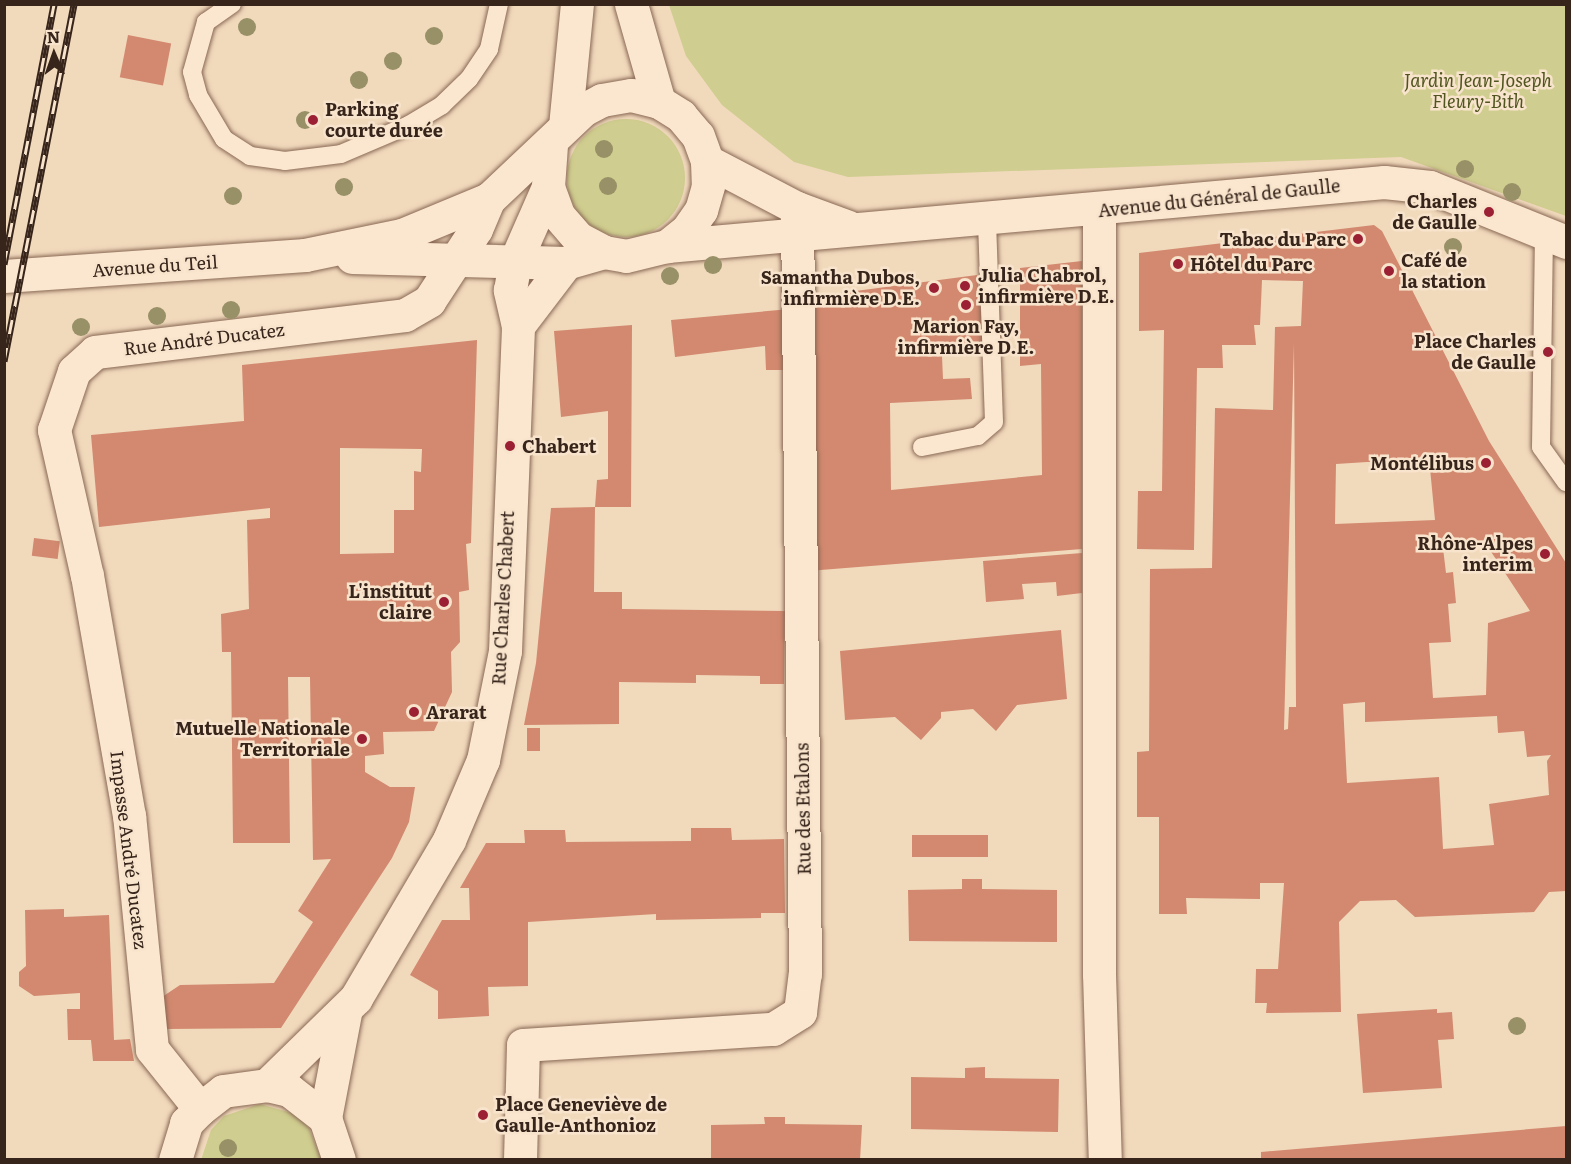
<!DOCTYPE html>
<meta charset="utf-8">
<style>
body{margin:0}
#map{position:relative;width:1571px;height:1164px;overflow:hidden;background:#f1d9bc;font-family:Literata,serif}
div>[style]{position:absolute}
.green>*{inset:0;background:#cfcd8f}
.round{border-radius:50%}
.building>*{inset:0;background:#d2896f;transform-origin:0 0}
.roads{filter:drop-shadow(0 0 2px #896854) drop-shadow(0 0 2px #896854)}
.service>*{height:18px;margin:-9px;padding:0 9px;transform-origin:9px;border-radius:9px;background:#fbe7cf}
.minor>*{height:33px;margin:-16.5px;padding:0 16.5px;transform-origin:16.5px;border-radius:16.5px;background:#fbe7cf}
.tertiary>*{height:33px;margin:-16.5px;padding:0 16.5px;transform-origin:16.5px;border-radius:16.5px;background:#fbe7cf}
.secondary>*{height:33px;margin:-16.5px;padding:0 16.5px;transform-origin:16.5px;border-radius:16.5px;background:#fbe7cf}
.rail>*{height:7px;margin-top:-3.5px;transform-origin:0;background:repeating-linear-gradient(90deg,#f8e4cc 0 14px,#37241a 0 28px);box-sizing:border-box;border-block:2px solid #37241a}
.trees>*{width:18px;height:18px;margin:-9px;border-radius:50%;background:#989066}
.dots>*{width:16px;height:16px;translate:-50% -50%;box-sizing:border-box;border:3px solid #f8e4cc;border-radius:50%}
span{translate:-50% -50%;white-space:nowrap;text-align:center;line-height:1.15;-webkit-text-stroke:5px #f8e4cc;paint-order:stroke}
.park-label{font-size:18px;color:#50551f;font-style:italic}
.poi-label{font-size:18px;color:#37241a;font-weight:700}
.left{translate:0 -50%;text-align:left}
.right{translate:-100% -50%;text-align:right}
.street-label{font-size:18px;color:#37241a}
.frame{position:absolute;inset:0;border:6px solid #37241a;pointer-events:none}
.north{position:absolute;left:24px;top:24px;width:60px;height:60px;-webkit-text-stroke:4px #f8e4cc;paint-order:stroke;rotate:358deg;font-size:16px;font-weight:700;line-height:24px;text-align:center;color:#37241a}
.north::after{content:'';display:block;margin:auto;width:21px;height:27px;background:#37241a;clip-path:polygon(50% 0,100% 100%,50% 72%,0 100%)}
</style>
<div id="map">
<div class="green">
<i style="clip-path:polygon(669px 5px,1566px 5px,1566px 216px,1401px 157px,848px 177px,794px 162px,722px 105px,686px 56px)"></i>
<i class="round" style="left:567px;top:119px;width:118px;height:118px"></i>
<i style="clip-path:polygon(260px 1104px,295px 1114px,309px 1128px,321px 1159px,201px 1160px,211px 1130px,224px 1116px)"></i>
</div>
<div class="building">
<i style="left:128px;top:35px;width:44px;height:43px;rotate:11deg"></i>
<i style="clip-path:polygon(evenodd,1374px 225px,1382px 231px,1489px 441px,1566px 563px,1566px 891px,1549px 892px,1534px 912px,1415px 917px,1396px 900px,1360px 901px,1339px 922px,1341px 1012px,1266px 1013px,1267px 1003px,1255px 1003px,1256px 969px,1278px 969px,1284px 883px,1260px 883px,1260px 899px,1186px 898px,1187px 914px,1159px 914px,1159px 817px,1137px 817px,1137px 752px,1149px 751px,1150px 569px,1212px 568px,1215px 408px,1273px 410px,1275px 327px,1301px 326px,1303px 281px,1262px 280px,1260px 325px,1254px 325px,1256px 345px,1222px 345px,1223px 368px,1197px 368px,1194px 550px,1137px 549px,1138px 491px,1162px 491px,1164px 330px,1139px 331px,1139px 253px,1374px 225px,1294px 343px,1296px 707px,1289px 707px,1288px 729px,1284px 730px,1294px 343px,1374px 225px,1429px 458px,1435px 520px,1335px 524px,1336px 464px,1429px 458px,1374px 225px,1486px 544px,1530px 611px,1488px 623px,1486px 695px,1433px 698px,1429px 643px,1451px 642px,1448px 604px,1456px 603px,1453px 572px,1446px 573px,1443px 548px,1486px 544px,1374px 225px,1365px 702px,1365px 722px,1497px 716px,1498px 733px,1524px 731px,1527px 757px,1551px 755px,1547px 761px,1549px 795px,1489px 804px,1494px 845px,1443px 849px,1439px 777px,1347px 783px,1343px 704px,1365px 702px)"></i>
<i style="clip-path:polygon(1082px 261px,1082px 549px,808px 571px,810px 297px,977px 275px,985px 351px,942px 356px,943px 379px,970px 378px,972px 399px,890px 403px,891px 490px,1042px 475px,1041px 364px,1020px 366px,1020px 268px)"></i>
<i style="clip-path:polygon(790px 309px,790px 370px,766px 370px,765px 346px,675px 357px,671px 320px)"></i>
<i style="clip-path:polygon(632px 325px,631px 507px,595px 507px,597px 480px,608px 479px,608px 411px,561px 417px,554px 331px)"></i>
<i style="clip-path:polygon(evenodd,477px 340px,471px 543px,466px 544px,469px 590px,459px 592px,460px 642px,451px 652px,452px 692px,434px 731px,383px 732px,384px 754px,365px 756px,365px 772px,390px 787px,415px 787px,409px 822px,392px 858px,281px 1028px,166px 1029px,162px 997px,180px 985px,274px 983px,313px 922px,298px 911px,331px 859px,313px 860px,310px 677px,288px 677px,290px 843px,233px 843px,231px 652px,222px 652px,221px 614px,249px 609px,247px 520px,270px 518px,270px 508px,99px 527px,91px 435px,244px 421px,242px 365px,477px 340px,340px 448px,422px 449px,421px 472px,414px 471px,414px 510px,394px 510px,394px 553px,340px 554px,340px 448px)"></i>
<i style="clip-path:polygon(595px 507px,594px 592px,622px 592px,622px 609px,785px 611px,784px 684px,760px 684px,760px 676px,696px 675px,696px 683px,619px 682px,619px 724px,524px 725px,536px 663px,551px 508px)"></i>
<i style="left:34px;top:538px;width:26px;height:18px;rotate:7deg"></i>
<i style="clip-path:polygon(1082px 553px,1082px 593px,1057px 596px,1056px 582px,1022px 584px,1024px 599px,986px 602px,983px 561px)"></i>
<i style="clip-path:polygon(1061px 630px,1067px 699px,1017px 705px,996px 731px,973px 709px,941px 712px,941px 718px,921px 740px,895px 717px,845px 720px,840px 651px)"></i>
<i style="left:527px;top:728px;width:13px;height:23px"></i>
<i style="clip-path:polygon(691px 828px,731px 828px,732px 840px,784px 839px,785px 913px,761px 913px,761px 918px,656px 920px,656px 914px,528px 922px,528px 986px,488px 987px,489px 1016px,438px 1019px,438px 991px,410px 975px,442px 920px,470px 920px,469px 888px,460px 888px,486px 843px,525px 843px,524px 830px,565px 830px,566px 842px,691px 841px)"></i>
<i style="left:988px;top:835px;width:22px;height:76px;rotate:90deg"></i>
<i style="clip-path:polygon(962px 879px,982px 879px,982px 889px,1057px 890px,1057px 942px,909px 941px,908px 890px,962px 889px)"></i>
<i style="clip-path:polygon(64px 909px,64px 917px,109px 915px,114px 1040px,130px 1039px,134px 1061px,93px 1061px,91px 1040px,68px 1040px,67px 1009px,80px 1009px,80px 993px,34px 996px,19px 986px,19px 972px,26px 966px,25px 910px)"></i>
<i style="clip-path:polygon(1437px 1009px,1437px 1013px,1452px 1012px,1454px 1039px,1438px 1040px,1442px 1088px,1363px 1093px,1357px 1014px)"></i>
<i style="clip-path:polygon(985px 1067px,985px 1078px,1059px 1079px,1058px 1132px,911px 1129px,911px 1077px,965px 1078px,965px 1068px)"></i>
<i style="clip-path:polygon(764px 1117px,785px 1117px,785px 1124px,862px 1125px,860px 1160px,711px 1160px,711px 1125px,765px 1124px)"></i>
<i style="clip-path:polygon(1566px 1126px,1566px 1160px,1261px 1160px,1261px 1152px)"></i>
</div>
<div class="roads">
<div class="service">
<i style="left:232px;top:4px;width:32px;rotate:145deg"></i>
<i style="left:206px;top:22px;width:52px;rotate:105.6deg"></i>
<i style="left:192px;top:72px;width:24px;rotate:75deg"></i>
<i style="left:198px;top:95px;width:51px;rotate:59.4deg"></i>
<i style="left:224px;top:139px;width:31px;rotate:33deg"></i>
<i style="left:250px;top:156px;width:35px;rotate:8deg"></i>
<i style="left:285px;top:161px;width:56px;rotate:-7.1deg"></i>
<i style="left:341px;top:154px;width:74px;rotate:-23.1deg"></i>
<i style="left:409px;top:125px;width:39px;rotate:-31deg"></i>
<i style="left:442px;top:105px;width:37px;rotate:-44deg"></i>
<i style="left:469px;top:79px;width:36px;rotate:-56deg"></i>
<i style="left:489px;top:49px;width:46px;rotate:-77.5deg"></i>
<i style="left:1544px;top:233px;width:214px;rotate:90.8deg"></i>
<i style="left:1541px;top:447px;width:43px;rotate:54.5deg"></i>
<i style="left:922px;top:447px;width:57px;rotate:-11.1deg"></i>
<i style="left:978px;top:436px;width:21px;rotate:-41deg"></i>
<i style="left:994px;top:422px;width:202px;rotate:-92deg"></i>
</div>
<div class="minor">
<i style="left:1099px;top:210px;width:764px;rotate:90deg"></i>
<i style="left:1099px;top:974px;width:186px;rotate:88.2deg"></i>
<i style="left:518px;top:326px;width:79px;rotate:-52.7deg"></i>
<i style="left:267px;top:1085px;width:124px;rotate:-44.3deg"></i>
<i style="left:356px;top:998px;width:183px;rotate:-59.5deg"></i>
<i style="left:449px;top:840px;width:87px;rotate:-67deg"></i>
<i style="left:483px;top:760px;width:111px;rotate:-78.6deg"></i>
<i style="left:505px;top:651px;width:325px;rotate:-87.7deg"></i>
<i style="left:518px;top:326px;width:37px;rotate:-103deg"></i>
<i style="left:510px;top:290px;width:28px;rotate:-80deg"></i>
<i style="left:515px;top:262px;width:82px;rotate:-66.3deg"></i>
<i style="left:200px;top:1109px;width:77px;rotate:-128.7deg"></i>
<i style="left:152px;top:1049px;width:234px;rotate:-95.6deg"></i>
<i style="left:129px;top:816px;width:244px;rotate:-99.9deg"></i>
<i style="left:87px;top:576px;width:150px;rotate:-102.7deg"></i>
<i style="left:54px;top:430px;width:62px;rotate:-71.3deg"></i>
<i style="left:74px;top:371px;width:28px;rotate:-42deg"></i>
<i style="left:95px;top:352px;width:312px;rotate:-6.8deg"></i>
<i style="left:405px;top:315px;width:28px;rotate:-30deg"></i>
<i style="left:429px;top:301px;width:86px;rotate:-56.9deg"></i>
<i style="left:476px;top:229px;width:33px;rotate:-67deg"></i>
<i style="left:325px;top:1118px;width:107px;rotate:-79.2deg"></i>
<i style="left:175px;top:1160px;width:39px;rotate:-73deg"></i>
<i style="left:186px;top:1123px;width:20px;rotate:-45deg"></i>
<i style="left:200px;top:1109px;width:29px;rotate:-38deg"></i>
<i style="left:223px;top:1091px;width:44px;rotate:-7.8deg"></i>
<i style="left:267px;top:1085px;width:23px;rotate:13deg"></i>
<i style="left:289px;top:1090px;width:46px;rotate:37.9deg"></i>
<i style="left:325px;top:1118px;width:44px;rotate:71.6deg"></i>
<i style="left:520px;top:1160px;width:115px;rotate:-88.5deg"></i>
<i style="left:523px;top:1045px;width:251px;rotate:-3.7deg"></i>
<i style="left:773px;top:1029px;width:32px;rotate:-32deg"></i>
<i style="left:800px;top:1012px;width:38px;rotate:-83deg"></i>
<i style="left:805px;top:974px;width:766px;rotate:-90.6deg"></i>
</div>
<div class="tertiary">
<i style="left:631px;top:4px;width:102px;rotate:74.1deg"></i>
<i style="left:565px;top:126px;width:123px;rotate:-84.4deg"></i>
</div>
<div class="secondary">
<i style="left:551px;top:145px;width:42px;rotate:94.1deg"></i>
<i style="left:548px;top:187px;width:30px;rotate:70deg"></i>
<i style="left:558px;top:215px;width:30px;rotate:49deg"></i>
<i style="left:578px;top:238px;width:30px;rotate:28deg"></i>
<i style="left:604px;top:252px;width:22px;rotate:10deg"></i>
<i style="left:626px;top:256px;width:42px;rotate:-13.7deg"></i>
<i style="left:667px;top:246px;width:720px;rotate:-5.1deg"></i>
<i style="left:1384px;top:182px;width:46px;rotate:6.2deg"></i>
<i style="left:1430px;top:187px;width:147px;rotate:22deg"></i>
<i style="left:707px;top:161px;width:102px;rotate:27.6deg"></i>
<i style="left:797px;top:208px;width:55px;rotate:20.1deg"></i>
<i style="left:352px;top:257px;width:214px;rotate:1.6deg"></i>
<i style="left:566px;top:263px;width:40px;rotate:-16deg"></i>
<i style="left:4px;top:276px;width:302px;rotate:-4deg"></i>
<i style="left:305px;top:255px;width:99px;rotate:-11.7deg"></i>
<i style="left:402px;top:235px;width:94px;rotate:-22.5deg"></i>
<i style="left:489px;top:199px;width:129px;rotate:-43.4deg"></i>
<i style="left:583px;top:110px;width:21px;rotate:-28deg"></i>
<i style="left:602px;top:100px;width:29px;rotate:-10deg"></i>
<i style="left:631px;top:95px;width:29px;rotate:14deg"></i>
<i style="left:659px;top:102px;width:26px;rotate:32deg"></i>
<i style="left:681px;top:116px;width:26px;rotate:50deg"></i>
<i style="left:698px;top:136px;width:27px;rotate:70deg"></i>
<i style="left:707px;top:161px;width:25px;rotate:88deg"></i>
<i style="left:708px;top:186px;width:25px;rotate:106deg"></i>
<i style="left:701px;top:210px;width:24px;rotate:125deg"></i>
<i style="left:687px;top:230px;width:26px;rotate:141deg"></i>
</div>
</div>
<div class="rail">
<i style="left:4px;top:264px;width:265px;rotate:-79.1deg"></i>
<i style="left:4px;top:361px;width:364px;rotate:-78.9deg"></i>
</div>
<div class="trees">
<i style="left:247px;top:27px"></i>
<i style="left:434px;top:36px"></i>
<i style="left:393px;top:61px"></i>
<i style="left:359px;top:80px"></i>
<i style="left:305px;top:120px"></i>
<i style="left:604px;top:149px"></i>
<i style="left:1465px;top:169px"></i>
<i style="left:608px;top:186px"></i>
<i style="left:344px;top:187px"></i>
<i style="left:1512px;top:192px"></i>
<i style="left:233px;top:196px"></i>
<i style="left:1453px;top:247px"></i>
<i style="left:713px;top:265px"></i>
<i style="left:670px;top:276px"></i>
<i style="left:231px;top:310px"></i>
<i style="left:157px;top:316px"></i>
<i style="left:81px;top:327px"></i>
<i style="left:1517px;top:1026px"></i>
<i style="left:228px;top:1148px"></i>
</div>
<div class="dots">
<i style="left:313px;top:120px;background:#9c2034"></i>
<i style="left:1489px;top:212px;background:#9c2034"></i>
<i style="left:1358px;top:239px;background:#9c2034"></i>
<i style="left:1178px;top:264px;background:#9c2034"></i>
<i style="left:1389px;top:271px;background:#9c2034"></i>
<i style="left:965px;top:286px;background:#9c2034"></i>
<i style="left:934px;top:288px;background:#9c2034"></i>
<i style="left:966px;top:305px;background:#9c2034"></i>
<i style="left:1548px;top:352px;background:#9c2034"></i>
<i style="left:510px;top:446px;background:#9c2034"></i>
<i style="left:1486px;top:463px;background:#9c2034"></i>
<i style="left:1545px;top:554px;background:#9c2034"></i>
<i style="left:444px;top:602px;background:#9c2034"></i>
<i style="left:414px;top:712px;background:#9c2034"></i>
<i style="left:362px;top:739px;background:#9c2034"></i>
<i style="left:483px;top:1115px;background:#9c2034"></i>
</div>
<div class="park-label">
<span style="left:1478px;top:91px">Jardin Jean-Joseph<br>Fleury-Bith</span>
</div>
<div class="poi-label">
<span class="left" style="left:325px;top:120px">Parking<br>courte durée</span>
<span class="right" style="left:1477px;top:212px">Charles<br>de Gaulle</span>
<span class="right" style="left:1346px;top:239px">Tabac du Parc</span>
<span class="left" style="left:1401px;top:271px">Café de<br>la station</span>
<span class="left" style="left:1190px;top:264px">Hôtel du Parc</span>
<span class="left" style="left:978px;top:286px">Julia Chabrol,<br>infirmière D.E.</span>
<span class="right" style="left:920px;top:288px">Samantha Dubos,<br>infirmière D.E.</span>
<span style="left:966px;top:337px">Marion Fay,<br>infirmière D.E.</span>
<span class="right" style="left:1536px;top:352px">Place Charles<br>de Gaulle</span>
<span class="left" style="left:522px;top:446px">Chabert</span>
<span class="right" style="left:1474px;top:463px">Montélibus</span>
<span class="right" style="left:1533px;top:554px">Rhône-Alpes<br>interim</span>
<span class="right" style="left:432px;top:602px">L'institut<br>claire</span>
<span class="left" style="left:426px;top:712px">Ararat</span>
<span class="right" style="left:350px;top:739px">Mutuelle Nationale<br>Territoriale</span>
<span class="left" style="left:495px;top:1115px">Place Geneviève de<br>Gaulle-Anthonioz</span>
</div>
<div class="street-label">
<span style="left:1219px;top:198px;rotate:-6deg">Avenue du Général de Gaulle</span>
<span style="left:155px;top:266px;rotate:-4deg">Avenue du Teil</span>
<span style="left:204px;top:339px;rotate:-7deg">Rue André Ducatez</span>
<span style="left:503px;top:598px;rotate:-87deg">Rue Charles Chabert</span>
<span style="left:803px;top:809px;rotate:-91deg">Rue des Etalons</span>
<span style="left:129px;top:850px;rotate:83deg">Impasse André Ducatez</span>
</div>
<div class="frame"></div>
<div class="north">N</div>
</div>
